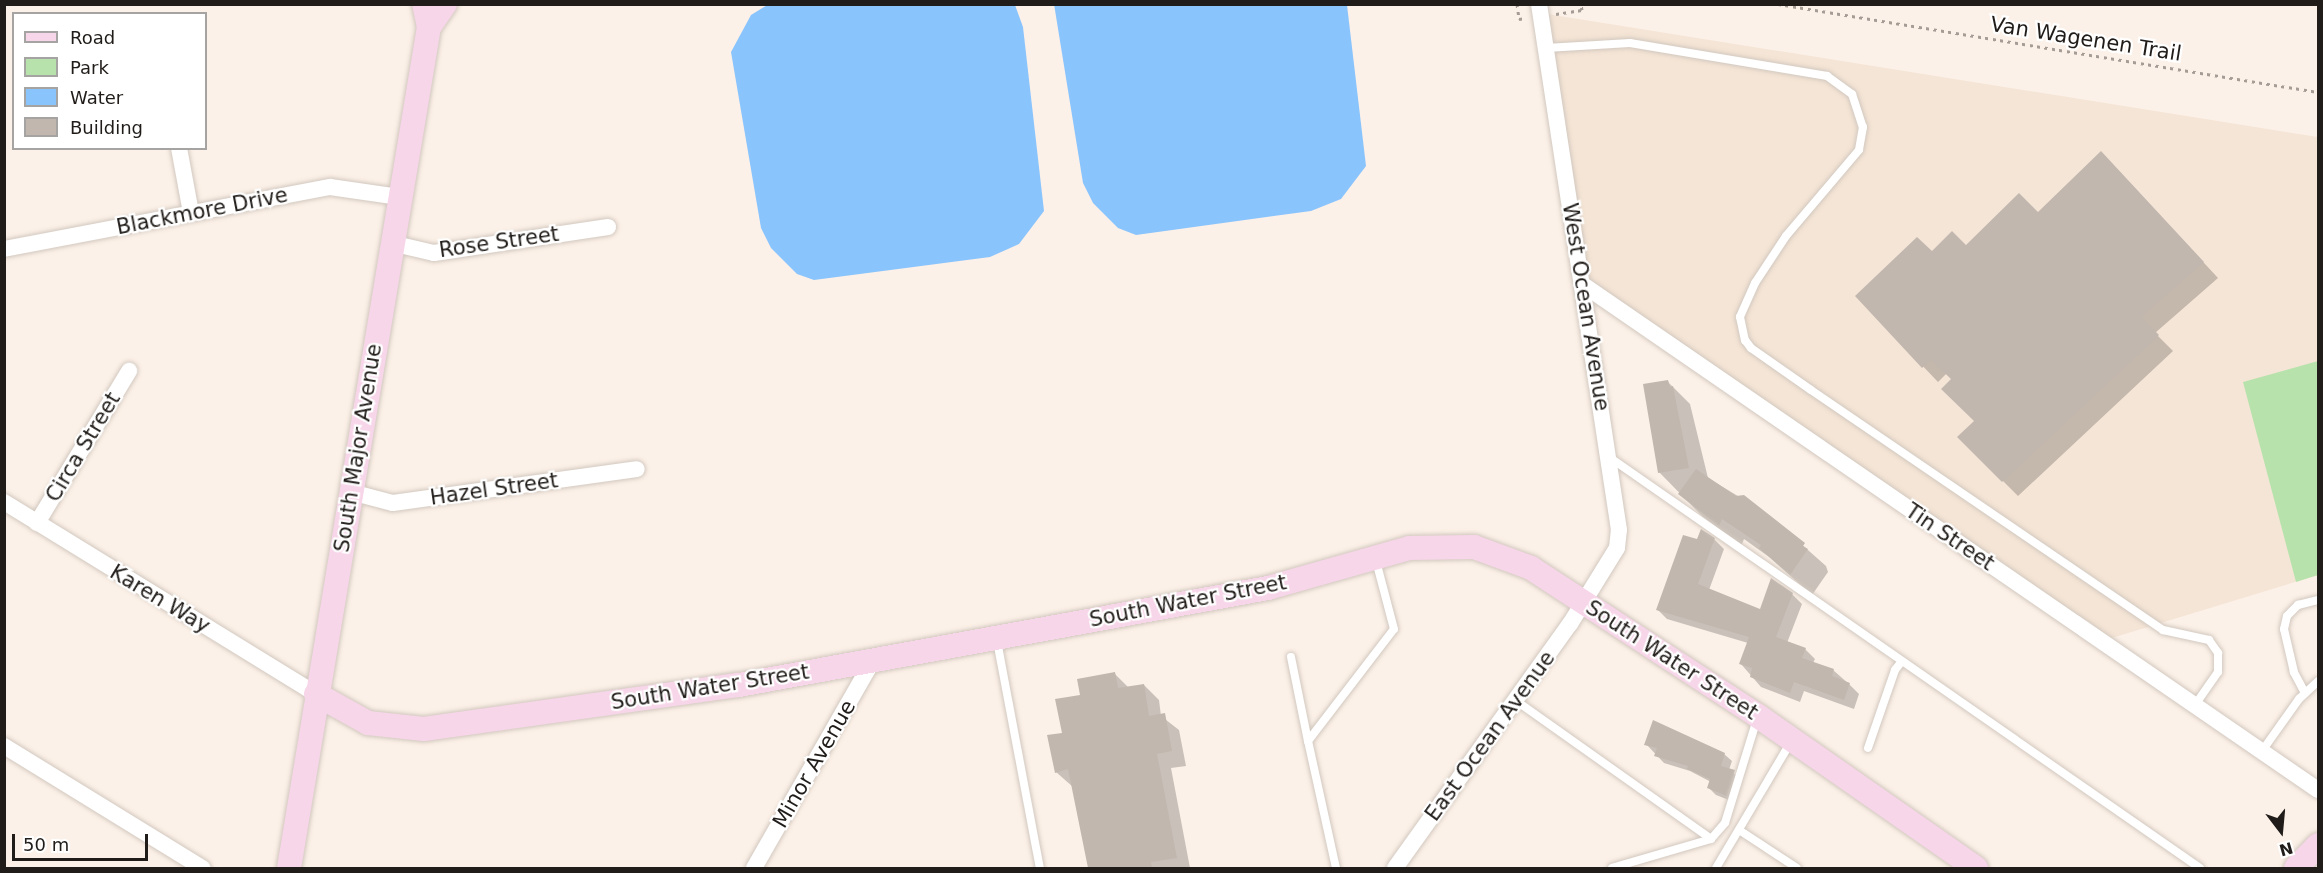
<!DOCTYPE html>
<style>
body{margin:0}
#map{position:relative;width:2323px;height:873px;overflow:hidden;background:#fcf1e8;font-family:"DejaVu Sans",sans-serif}
div>[style]{position:absolute}
.built>*{inset:0;background:#f5e5d6}
.green>*{inset:0;background:#b8e2ac}
.water>*{inset:0;background:#8ac4fd}
.shadow>*{inset:0;background:#0003}
.building>*{inset:0;background:#c1b7af}
.path>*{height:3px;margin-top:-1.5px;transform-origin:0;background:repeating-linear-gradient(90deg,#a59c96 0 3px,transparent 0 7.5px)}
.roads{filter:drop-shadow(0 0 2px #d2c8bf) drop-shadow(0 0 2px #d2c8bf)}
.lane>*{height:8px;margin:-4px;padding:0 4px;transform-origin:4px;border-radius:4px;background:#fff}
.street>*{height:16px;margin:-8px;padding:0 8px;transform-origin:8px;border-radius:8px;background:#fff}
.secondary>*{height:24px;margin:-12px;padding:0 12px;transform-origin:12px;border-radius:12px;background:#f7d6e9}
span{translate:-50% -50%;white-space:nowrap;text-align:center;line-height:1.15;-webkit-text-stroke:4.5px #fff;paint-order:stroke}
.street-label{font-size:21px;color:#201c19}
.frame{position:absolute;inset:0;border:6px solid #201c19;pointer-events:none}
.legend{position:absolute;left:12px;top:12px;width:195px;height:138px;box-sizing:border-box;background:#fff;border:2px solid #a6a4a3;margin:0;padding:8px 10px;list-style:none;font-size:18px;color:#201c19}
.legend li{display:flex;align-items:center;gap:12px;height:30px}
.legend b{width:30px;border:2px solid #a6a4a3}
.north{position:absolute;left:2251px;top:801px;width:60px;height:60px;-webkit-text-stroke:4px #fff;paint-order:stroke;rotate:164deg;font-size:16px;font-weight:700;line-height:24px;text-align:center;color:#201c19}
.north::after{content:'';display:block;margin:auto;width:21px;height:27px;background:#201c19;clip-path:polygon(50% 0,100% 100%,50% 72%,0 100%)}
.scale{position:absolute;left:12px;top:834px;width:136px;height:27px;box-sizing:border-box;border:3px solid #201c19;border-top:0;padding-left:8px;font-size:18px;line-height:21px;white-space:nowrap;color:#201c19;-webkit-text-stroke:4px #fff;paint-order:stroke}
</style>
<div id="map">
<div class="built">
<i style="clip-path:polygon(1541px 13px,2318px 137px,2318px 575px,2102px 641px,1582px 284px)"></i>
</div>
<div class="green">
<i style="clip-path:polygon(2318px 361px,2318px 575px,2296px 582px,2243px 382px)"></i>
</div>
<div class="water">
<i style="clip-path:polygon(769px 4px,1015px 5px,1023px 27px,1044px 211px,1019px 244px,990px 257px,814px 280px,797px 274px,771px 248px,761px 228px,731px 52px,751px 15px)"></i>
<i style="clip-path:polygon(1054px 4px,1347px 5px,1366px 166px,1341px 199px,1311px 211px,1136px 235px,1118px 228px,1093px 203px,1083px 183px)"></i>
</div>
<div class="shadow">
<i style="clip-path:polygon(2116px 168px,2218px 278px,2155px 333px,2173px 351px,2018px 496px,1959px 437px,1976px 421px,1953px 379px,1947px 373px,1938px 382px,1857px 297px,1932px 253px,1966px 247px,2038px 214px)"></i>
<i style="clip-path:polygon(1668px 382px,1690px 404px,1708px 478px,1766px 513px,1826px 566px,1828px 572px,1812px 595px,1769px 557px,1744px 539px,1741px 546px,1702px 516px,1659px 472px)"></i>
<i style="clip-path:polygon(1714px 539px,1724px 549px,1709px 590px,1761px 611px,1792px 594px,1802px 604px,1787px 643px,1805px 649px,1815px 659px,1813px 663px,1833px 670px,1849px 684px,1859px 694px,1854px 709px,1804px 691px,1800px 702px,1761px 687px,1741px 664px,1748px 643px,1667px 619px,1657px 609px,1698px 541px)"></i>
<i style="clip-path:polygon(1114px 673px,1129px 688px,1144px 685px,1159px 700px,1161px 716px,1179px 730px,1186px 766px,1171px 768px,1190px 868px,1090px 868px,1073px 787px,1056px 772px,1064px 735px,1082px 696px)"></i>
<i style="clip-path:polygon(1646px 744px,1724px 754px,1732px 761px,1729px 770px,1741px 779px,1734px 802px,1716px 795px,1709px 788px,1711px 782px,1690px 771px,1664px 763px)"></i>
</div>
<div class="building">
<i style="clip-path:polygon(2101px 151px,2204px 262px,2141px 317px,2159px 335px,2002px 482px,1957px 437px,1974px 421px,1941px 389px,1951px 379px,1931px 360px,1922px 368px,1855px 296px,1917px 237px,1932px 251px,1952px 231px,1966px 245px,2019px 193px,2038px 212px)"></i>
<i style="clip-path:polygon(1668px 380px,1670px 387px,1673px 386px,1689px 468px,1658px 473px,1643px 384px)"></i>
<i style="clip-path:polygon(1696px 469px,1736px 496px,1744px 495px,1805px 543px,1803px 546px,1808px 549px,1790px 575px,1759px 548px,1761px 545px,1722px 519px,1719px 526px,1678px 494px)"></i>
<i style="clip-path:polygon(1701px 529px,1715px 538px,1698px 584px,1760px 609px,1771px 578px,1793px 593px,1776px 637px,1806px 648px,1802px 658px,1834px 669px,1832px 676px,1850px 683px,1844px 700px,1794px 682px,1790px 693px,1750px 677px,1752px 668px,1739px 664px,1749px 637px,1656px 610px,1683px 535px,1697px 539px)"></i>
<i style="clip-path:polygon(1115px 672px,1118px 688px,1144px 684px,1149px 716px,1165px 713px,1172px 751px,1157px 754px,1177px 858px,1151px 862px,1152px 868px,1088px 868px,1068px 769px,1055px 773px,1047px 735px,1062px 733px,1055px 699px,1080px 695px,1077px 679px)"></i>
<i style="clip-path:polygon(1653px 720px,1725px 753px,1721px 766px,1735px 770px,1727px 796px,1707px 788px,1710px 779px,1687px 769px,1688px 766px,1654px 756px,1657px 748px,1644px 745px)"></i>
</div>
<div class="path">
<i style="left:1517px;top:4px;width:15px;rotate:82deg"></i>
<i style="left:1519px;top:19px;width:7px;rotate:-8deg"></i>
<i style="left:1778px;top:4px;width:547px;rotate:9.26deg"></i>
<i style="left:1556px;top:14px;width:26px;rotate:-9deg"></i>
<i style="left:1582px;top:10px;width:6px;rotate:-99deg"></i>
</div>
<div class="roads">
<div class="lane">
<i style="left:1546px;top:48px;width:84px;rotate:-3.4deg"></i>
<i style="left:1630px;top:43px;width:200px;rotate:9.5deg"></i>
<i style="left:1827px;top:76px;width:31px;rotate:36deg"></i>
<i style="left:1852px;top:94px;width:35px;rotate:72deg"></i>
<i style="left:1863px;top:127px;width:23px;rotate:100deg"></i>
<i style="left:1859px;top:150px;width:113px;rotate:130.3deg"></i>
<i style="left:1786px;top:236px;width:56px;rotate:123.4deg"></i>
<i style="left:1755px;top:283px;width:37px;rotate:114deg"></i>
<i style="left:1740px;top:317px;width:24px;rotate:78deg"></i>
<i style="left:1745px;top:340px;width:10px;rotate:53deg"></i>
<i style="left:1751px;top:348px;width:73px;rotate:35deg"></i>
<i style="left:1811px;top:390px;width:426px;rotate:34.3deg"></i>
<i style="left:2163px;top:630px;width:47px;rotate:12.3deg"></i>
<i style="left:2209px;top:640px;width:16px;rotate:55deg"></i>
<i style="left:2218px;top:653px;width:19px;rotate:90deg"></i>
<i style="left:2218px;top:672px;width:40px;rotate:124.9deg"></i>
<i style="left:1609px;top:457px;width:720px;rotate:34.82deg"></i>
<i style="left:997px;top:641px;width:231px;rotate:79.3deg"></i>
<i style="left:1291px;top:657px;width:86px;rotate:78.6deg"></i>
<i style="left:2305px;top:693px;width:24px;rotate:-118deg"></i>
<i style="left:2294px;top:672px;width:44px;rotate:-103.1deg"></i>
<i style="left:2284px;top:629px;width:13px;rotate:-77deg"></i>
<i style="left:2287px;top:616px;width:16px;rotate:-45deg"></i>
<i style="left:2298px;top:605px;width:21px;rotate:-14deg"></i>
<i style="left:1515px;top:700px;width:240px;rotate:35.3deg"></i>
<i style="left:1711px;top:839px;width:103px;rotate:163.7deg"></i>
<i style="left:1868px;top:748px;width:83px;rotate:-70.9deg"></i>
<i style="left:1895px;top:670px;width:11px;rotate:-52deg"></i>
<i style="left:2262px;top:751px;width:64px;rotate:-54.6deg"></i>
<i style="left:2299px;top:699px;width:26px;rotate:-43deg"></i>
<i style="left:1739px;top:830px;width:69px;rotate:33.2deg"></i>
<i style="left:1711px;top:839px;width:21px;rotate:-49deg"></i>
<i style="left:1725px;top:823px;width:109px;rotate:-72.9deg"></i>
<i style="left:1336px;top:868px;width:130px;rotate:-102.4deg"></i>
<i style="left:1308px;top:741px;width:141px;rotate:-52.5deg"></i>
<i style="left:1394px;top:629px;width:70px;rotate:-104.8deg"></i>
<i style="left:1716px;top:868px;width:149px;rotate:-59.3deg"></i>
</div>
<div class="street">
<i style="left:179px;top:148px;width:66px;rotate:79.5deg"></i>
<i style="left:391px;top:243px;width:44px;rotate:13.1deg"></i>
<i style="left:434px;top:253px;width:176px;rotate:-8.5deg"></i>
<i style="left:4px;top:249px;width:332px;rotate:-10.8deg"></i>
<i style="left:330px;top:187px;width:70px;rotate:8.2deg"></i>
<i style="left:1582px;top:284px;width:893px;rotate:34.51deg"></i>
<i style="left:351px;top:492px;width:43px;rotate:14.7deg"></i>
<i style="left:393px;top:503px;width:246px;rotate:-7.9deg"></i>
<i style="left:4px;top:502px;width:366px;rotate:31.6deg"></i>
<i style="left:37px;top:523px;width:178px;rotate:-58.8deg"></i>
<i style="left:4px;top:746px;width:233px;rotate:31.6deg"></i>
<i style="left:754px;top:868px;width:240px;rotate:-60.2deg"></i>
<i style="left:1395px;top:868px;width:300px;rotate:-54.4deg"></i>
<i style="left:1570px;top:624px;width:89px;rotate:-58.3deg"></i>
<i style="left:1617px;top:548px;width:18px;rotate:-84deg"></i>
<i style="left:1619px;top:530px;width:532px;rotate:-98.65deg"></i>
</div>
<div class="secondary">
<i style="left:429px;top:27px;width:28px;rotate:-55deg"></i>
<i style="left:316px;top:694px;width:60px;rotate:29.1deg"></i>
<i style="left:368px;top:723px;width:56px;rotate:6.1deg"></i>
<i style="left:424px;top:729px;width:318px;rotate:-8deg"></i>
<i style="left:739px;top:685px;width:538px;rotate:-10.39deg"></i>
<i style="left:1268px;top:588px;width:147px;rotate:-15.8deg"></i>
<i style="left:1409px;top:548px;width:65px;rotate:-0.9deg"></i>
<i style="left:1474px;top:547px;width:61px;rotate:20.2deg"></i>
<i style="left:1531px;top:568px;width:271px;rotate:33.1deg"></i>
<i style="left:1758px;top:716px;width:266px;rotate:34.9deg"></i>
<i style="left:289px;top:868px;width:853px;rotate:-80.55deg"></i>
<i style="left:429px;top:27px;width:24px;rotate:-102deg"></i>
<i style="left:2296px;top:868px;width:32px;rotate:-46deg"></i>
</div>
</div>
<div class="street-label">
<span style="left:2086px;top:39px;rotate:9deg">Van Wagenen Trail</span>
<span style="left:202px;top:211px;rotate:-11deg">Blackmore Drive</span>
<span style="left:499px;top:242px;rotate:-8deg">Rose Street</span>
<span style="left:1586px;top:307px;rotate:81deg">West Ocean Avenue</span>
<span style="left:83px;top:447px;rotate:-59deg">Circa Street</span>
<span style="left:358px;top:448px;rotate:-81deg">South Major Avenue</span>
<span style="left:494px;top:489px;rotate:-8deg">Hazel Street</span>
<span style="left:1950px;top:537px;rotate:34deg">Tin Street</span>
<span style="left:160px;top:599px;rotate:31deg">Karen Way</span>
<span style="left:1188px;top:601px;rotate:-11deg">South Water Street</span>
<span style="left:1672px;top:660px;rotate:33deg">South Water Street</span>
<span style="left:710px;top:687px;rotate:-9deg">South Water Street</span>
<span style="left:1490px;top:736px;rotate:-54deg">East Ocean Avenue</span>
<span style="left:814px;top:764px;rotate:-60deg">Minor Avenue</span>
</div>
<div class="frame"></div>
<ul class="legend">
<li><b style="height:8px;background:#f7d6e9"></b>Road</li>
<li><b style="height:16px;background:#b8e2ac"></b>Park</li>
<li><b style="height:16px;background:#8ac4fd"></b>Water</li>
<li><b style="height:16px;background:#c1b7af"></b>Building</li>
</ul>
<div class="north">N</div>
<div class="scale">50 m</div>
</div>
